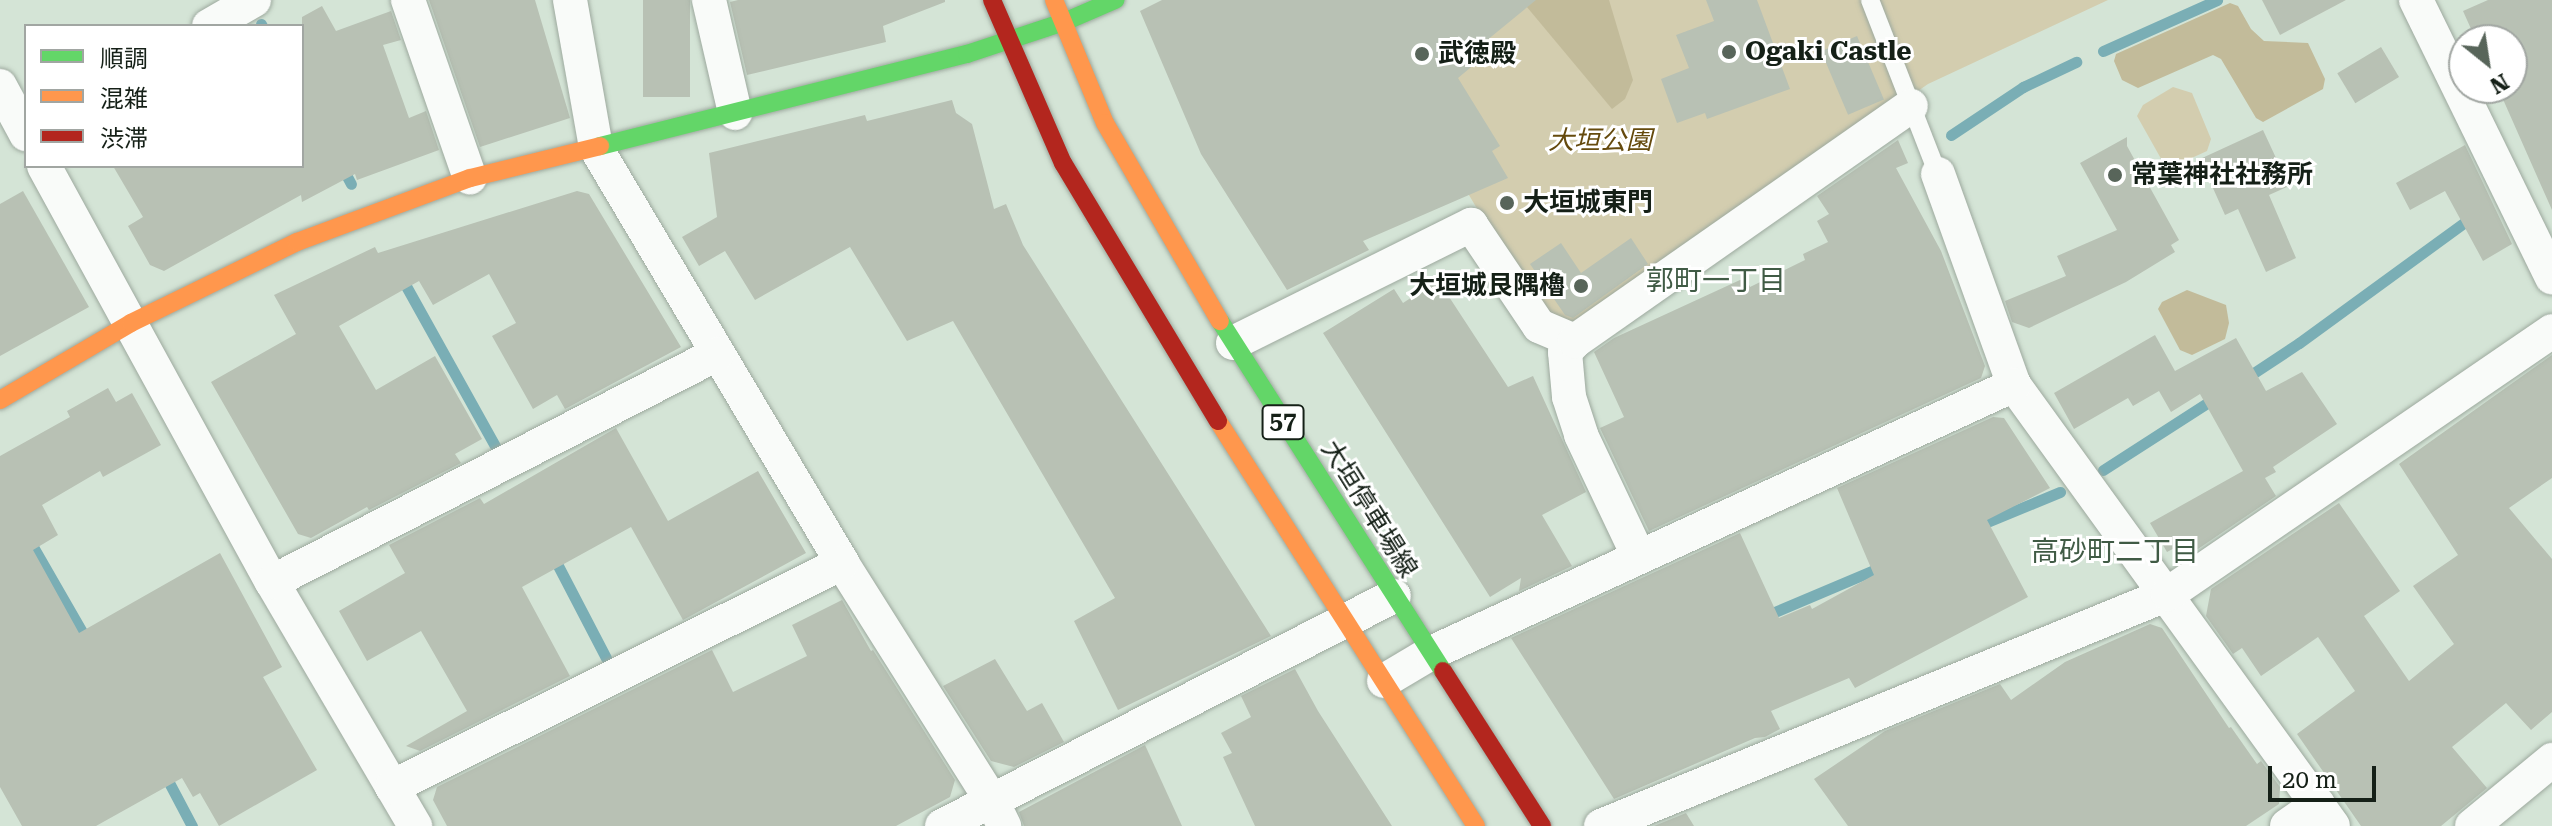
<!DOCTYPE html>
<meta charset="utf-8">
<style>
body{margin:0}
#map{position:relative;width:2552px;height:826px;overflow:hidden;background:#d4e4d6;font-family:"Roboto Serif","Noto Sans JP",serif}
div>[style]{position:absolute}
.green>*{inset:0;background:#d3cdaf}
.forest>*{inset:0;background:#c2bb9a}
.stream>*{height:11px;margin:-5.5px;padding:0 5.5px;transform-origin:5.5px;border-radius:5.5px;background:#7aaeb5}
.building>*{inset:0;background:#b8c1b4;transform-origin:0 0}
.roads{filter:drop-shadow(0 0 2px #9da99e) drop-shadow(0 0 2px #9da99e)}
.lane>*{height:18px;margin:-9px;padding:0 9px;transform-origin:9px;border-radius:9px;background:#f9fbf9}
.street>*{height:34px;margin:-17px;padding:0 17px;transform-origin:17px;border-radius:17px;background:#f9fbf9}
.fast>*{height:18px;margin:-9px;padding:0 9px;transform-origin:9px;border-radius:9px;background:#63d668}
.slow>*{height:18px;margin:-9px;padding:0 9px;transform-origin:9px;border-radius:9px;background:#ff974d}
.jam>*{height:18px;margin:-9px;padding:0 9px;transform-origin:9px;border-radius:9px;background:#b3261e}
.dots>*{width:22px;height:22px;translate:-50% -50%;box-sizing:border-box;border:4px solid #fff;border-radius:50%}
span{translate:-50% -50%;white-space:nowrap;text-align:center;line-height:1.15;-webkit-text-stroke:6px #fff;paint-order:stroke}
.shield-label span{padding:2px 6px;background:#fff;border:2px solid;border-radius:6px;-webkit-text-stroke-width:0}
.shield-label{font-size:24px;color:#152017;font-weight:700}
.poi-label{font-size:26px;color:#152017;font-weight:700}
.left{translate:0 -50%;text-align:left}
.right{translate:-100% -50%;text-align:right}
.park-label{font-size:26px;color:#654a0d;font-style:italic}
.street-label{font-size:26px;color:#152017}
.neighbourhood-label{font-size:28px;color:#405b45}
.legend{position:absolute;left:24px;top:24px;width:280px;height:144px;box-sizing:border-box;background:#fff;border:2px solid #a1a6a2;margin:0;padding:10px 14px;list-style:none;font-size:24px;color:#152017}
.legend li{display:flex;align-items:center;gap:16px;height:40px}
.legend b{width:40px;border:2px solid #a1a6a2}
.north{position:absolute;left:2448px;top:24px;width:80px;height:80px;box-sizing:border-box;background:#fff;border:2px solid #a1a6a2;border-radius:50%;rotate:150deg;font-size:22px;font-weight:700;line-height:32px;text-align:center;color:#152017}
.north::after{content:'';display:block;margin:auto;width:28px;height:36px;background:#58655a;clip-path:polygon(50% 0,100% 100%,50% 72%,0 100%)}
.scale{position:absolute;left:2268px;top:766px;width:108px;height:36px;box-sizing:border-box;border:4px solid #152017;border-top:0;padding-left:10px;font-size:24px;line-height:28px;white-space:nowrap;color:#152017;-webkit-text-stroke:6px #fff;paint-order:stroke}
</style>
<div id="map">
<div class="green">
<i style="clip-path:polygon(1385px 0,2108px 0,1928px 84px,1578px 327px,1555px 327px,1531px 300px,1417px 107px)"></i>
<i style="clip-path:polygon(2173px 87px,2192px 93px,2211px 139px,2207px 151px,2172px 167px,2164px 164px,2137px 116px,2143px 105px)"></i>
</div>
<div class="forest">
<i style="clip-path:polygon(1521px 0,1609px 0,1633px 80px,1625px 99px,1612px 109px)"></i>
<i style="clip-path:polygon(2230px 3px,2238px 6px,2251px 29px,2264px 41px,2308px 43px,2325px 79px,2323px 89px,2263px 122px,2256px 118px,2221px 59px,2213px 55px,2138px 88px,2122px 80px,2114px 61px,2116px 54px)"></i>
<i style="clip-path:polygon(2187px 290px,2226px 305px,2229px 323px,2225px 339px,2192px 355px,2180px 350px,2158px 309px,2162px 302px)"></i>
</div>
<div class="stream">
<i style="left:261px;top:24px;width:2px;rotate:63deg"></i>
<i style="left:2103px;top:51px;width:125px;rotate:-24.1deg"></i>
<i style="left:1951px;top:135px;width:87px;rotate:-33.7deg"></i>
<i style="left:2023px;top:87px;width:59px;rotate:-25.3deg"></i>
<i style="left:342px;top:167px;width:19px;rotate:62deg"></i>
<i style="left:401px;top:277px;width:193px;rotate:60.9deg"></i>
<i style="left:2243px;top:380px;width:67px;rotate:-33.5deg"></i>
<i style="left:2299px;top:343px;width:215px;rotate:-36.1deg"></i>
<i style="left:2103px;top:470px;width:137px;rotate:-32.8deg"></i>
<i style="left:1975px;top:527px;width:92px;rotate:-22.4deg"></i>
<i style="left:28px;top:538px;width:122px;rotate:60.1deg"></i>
<i style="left:553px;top:556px;width:115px;rotate:62.5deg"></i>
<i style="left:1765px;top:616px;width:131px;rotate:-22.9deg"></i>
<i style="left:164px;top:773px;width:60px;rotate:62.2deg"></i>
</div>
<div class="building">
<i style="clip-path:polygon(429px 0,535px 0,570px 118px,480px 147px)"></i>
<i style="left:643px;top:0;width:47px;height:97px"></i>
<i style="clip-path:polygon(738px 0,945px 0,945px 2px,883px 26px,886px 42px,747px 75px,730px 2px)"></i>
<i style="clip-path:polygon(1162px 0,1536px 0,1475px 50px,1482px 58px,1458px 78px,1500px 146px,1492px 151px,1508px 178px,1363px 241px,1369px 250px,1287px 290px,1201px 154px,1140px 11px)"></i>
<i style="clip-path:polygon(1706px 0,1757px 0,1790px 89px,1707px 119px,1705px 113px,1677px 123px,1661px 79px,1689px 68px,1676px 35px,1714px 21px)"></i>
<i style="clip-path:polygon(2262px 0,2346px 0,2280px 35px)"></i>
<i style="clip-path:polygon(2488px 0,2552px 0,2552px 210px,2498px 88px,2512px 88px,2512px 40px,2476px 40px,2463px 11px)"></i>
<i style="clip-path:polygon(322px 6px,336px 31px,391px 11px,401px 40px,383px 45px,409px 118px,426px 111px,439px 150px,357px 180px,355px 174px,302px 202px,301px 195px,164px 271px,150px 265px,128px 226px,143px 217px,113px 166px,302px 166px,302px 17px)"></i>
<i style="left:1857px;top:36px;width:69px;height:39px;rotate:67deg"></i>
<i style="left:2381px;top:47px;width:35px;height:51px;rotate:59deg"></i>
<i style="clip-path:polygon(952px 100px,956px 113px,972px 124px,994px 209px,1006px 204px,1023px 245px,1271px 636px,1118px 710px,1074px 621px,1115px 598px,953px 321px,907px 341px,850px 247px,755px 300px,725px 251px,699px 266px,682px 237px,717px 217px,709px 153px,865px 115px,867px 121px)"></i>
<i style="clip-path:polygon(2263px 130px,2289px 186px,2269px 195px,2296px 258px,2266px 272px,2238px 209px,2225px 215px,2200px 159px)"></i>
<i style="clip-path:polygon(2127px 137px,2127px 146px,2179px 240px,2171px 245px,2175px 252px,2126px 282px,2029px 328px,2012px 322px,2005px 301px,2066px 276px,2057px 256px,2117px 230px,2080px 163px)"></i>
<i style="clip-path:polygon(1898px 140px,1908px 163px,1896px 168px,1941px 251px,1985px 366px,1981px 378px,1649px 531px,1600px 428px,1624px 417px,1594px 352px,1614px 338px,1740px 280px,1747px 280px,1750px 287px,1805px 260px,1803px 254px,1828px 242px,1817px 221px,1829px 214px,1817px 196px)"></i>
<i style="clip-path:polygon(2465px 145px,2512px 244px,2483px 261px,2445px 191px,2410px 210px,2396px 183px)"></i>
<i style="clip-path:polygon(23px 191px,89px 307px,0 356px,0 204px)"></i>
<i style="clip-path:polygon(577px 191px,589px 194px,681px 347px,565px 409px,557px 395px,533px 409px,492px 336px,516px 323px,489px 274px,433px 305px,419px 281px,339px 326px,376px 390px,435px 356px,482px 439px,455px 454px,461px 463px,369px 510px,367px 507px,311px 538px,298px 534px,211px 382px,296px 334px,274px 295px,375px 247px,378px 253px)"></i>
<i style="clip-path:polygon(1631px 238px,1648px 264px,1573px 318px,1565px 315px,1530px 264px,1561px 243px,1581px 273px)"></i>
<i style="clip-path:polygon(1438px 280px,1508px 387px,1533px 376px,1586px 492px,1542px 515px,1572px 566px,1519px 591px,1521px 578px,1490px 597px,1323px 333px,1394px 289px,1403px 303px)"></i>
<i style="clip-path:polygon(2155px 335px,2175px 371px,2236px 338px,2266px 391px,2302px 372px,2337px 424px,2273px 467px,2276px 472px,2265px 478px,2276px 496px,2192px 553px,2186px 542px,2167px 552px,2150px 523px,2243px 471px,2200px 394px,2171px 412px,2159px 391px,2133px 406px,2128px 398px,2074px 429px,2054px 393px)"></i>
<i style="clip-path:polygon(2552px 355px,2552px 478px,2509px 508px,2552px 559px,2552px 712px,2531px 730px,2506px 703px,2452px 747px,2487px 788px,2441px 826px,2361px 826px,2297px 734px,2355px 691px,2318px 637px,2261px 676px,2242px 648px,2233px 654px,2206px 616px,2211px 589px,2339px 503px,2400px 591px,2364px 616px,2409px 681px,2454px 644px,2413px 586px,2458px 555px,2399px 464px)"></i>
<i style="clip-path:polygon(108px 388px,116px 402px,132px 393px,161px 445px,103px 477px,100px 471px,42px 505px,58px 535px,33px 550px,79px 633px,220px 553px,282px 667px,263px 677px,317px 770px,219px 826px,200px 793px,193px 797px,182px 778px,96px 826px,22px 826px,0 787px,0 456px,70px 417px,67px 411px)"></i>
<i style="clip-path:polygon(1993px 417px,2004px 418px,2050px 488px,1987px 520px,2028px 597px,1855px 688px,1849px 678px,1771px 711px,1780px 729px,1765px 737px,1755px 738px,1614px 799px,1511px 638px,1740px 533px,1779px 618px,1810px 605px,1812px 609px,1874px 575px,1837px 488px)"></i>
<i style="clip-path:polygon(616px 428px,668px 521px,758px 471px,806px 553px,683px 620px,631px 527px,522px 587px,570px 676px,420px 751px,406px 746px,467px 711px,421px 631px,367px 661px,339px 611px,405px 573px,389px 545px,480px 498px,484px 504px)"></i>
<i style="clip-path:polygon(842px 600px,871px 651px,873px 650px,955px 780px,950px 797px,896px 826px,447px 826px,433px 800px,437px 787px,712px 650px,733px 692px,807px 656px,792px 625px)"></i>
<i style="clip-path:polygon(2150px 624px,2162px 628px,2229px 728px,2231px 727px,2257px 764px,2261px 761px,2280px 787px,2279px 804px,2246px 826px,1848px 826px,1814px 779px,1885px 731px,2000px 684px,2011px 700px,2065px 662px)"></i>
<i style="clip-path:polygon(995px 659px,1027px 711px,1042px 703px,1064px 742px,1014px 767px,991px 761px,943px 686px)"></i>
<i style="clip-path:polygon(1295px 669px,1318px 711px,1392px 826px,1255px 826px,1223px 757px,1232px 753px,1221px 733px,1251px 717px,1241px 696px)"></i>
<i style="clip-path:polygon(1145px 745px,1182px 826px,1024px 826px,1019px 812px)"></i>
<i style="clip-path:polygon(1686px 813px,1694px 826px,1654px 826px)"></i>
</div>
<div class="roads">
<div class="lane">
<i style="left:1870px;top:0;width:187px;rotate:68.7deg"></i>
</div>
<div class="street">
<i style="left:408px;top:0;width:188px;rotate:70.8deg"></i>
<i style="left:570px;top:0;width:150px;rotate:80deg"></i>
<i style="left:596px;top:148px;width:482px;rotate:59.3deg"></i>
<i style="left:842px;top:563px;width:281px;rotate:57.8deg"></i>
<i style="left:992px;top:801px;width:28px;rotate:64deg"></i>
<i style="left:709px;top:0;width:116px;rotate:77deg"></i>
<i style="left:2416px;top:0;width:309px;rotate:63.9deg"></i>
<i style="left:209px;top:26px;width:52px;rotate:-30deg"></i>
<i style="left:0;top:86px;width:55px;rotate:61.6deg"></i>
<i style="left:44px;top:166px;width:474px;rotate:61.3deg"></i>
<i style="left:272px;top:582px;width:283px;rotate:59.6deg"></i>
<i style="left:1938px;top:174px;width:224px;rotate:70.2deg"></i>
<i style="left:2014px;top:385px;width:544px;rotate:54.12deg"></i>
<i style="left:1575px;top:341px;width:15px;rotate:132deg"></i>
<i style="left:1565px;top:352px;width:45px;rotate:84.9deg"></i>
<i style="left:1569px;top:397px;width:40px;rotate:72deg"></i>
<i style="left:1581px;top:435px;width:135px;rotate:64.6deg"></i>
<i style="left:1233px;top:343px;width:266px;rotate:-26.4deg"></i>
<i style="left:1471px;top:225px;width:122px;rotate:56deg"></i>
<i style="left:1539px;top:326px;width:39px;rotate:23deg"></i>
<i style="left:1575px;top:341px;width:410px;rotate:-35deg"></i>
<i style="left:272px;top:582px;width:500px;rotate:-27.13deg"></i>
<i style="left:1384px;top:681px;width:55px;rotate:-30.8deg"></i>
<i style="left:1431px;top:653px;width:642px;rotate:-24.69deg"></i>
<i style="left:392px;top:787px;width:503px;rotate:-26.46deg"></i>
<i style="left:942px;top:826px;width:507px;rotate:-26.97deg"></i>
<i style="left:1601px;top:826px;width:613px;rotate:-22.25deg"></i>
<i style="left:2168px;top:594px;width:465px;rotate:-34.4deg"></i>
<i style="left:2287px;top:826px;width:38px;rotate:-35deg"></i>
<i style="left:2472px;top:826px;width:104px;rotate:-39.5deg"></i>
</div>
<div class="fast">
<i style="left:600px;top:146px;width:378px;rotate:-14.1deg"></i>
<i style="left:967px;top:54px;width:102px;rotate:-18.3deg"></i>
<i style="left:1064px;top:22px;width:56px;rotate:-23.3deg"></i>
<i style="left:1220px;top:321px;width:415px;rotate:57.5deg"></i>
</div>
<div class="slow">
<i style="left:1054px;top:0;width:133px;rotate:67.5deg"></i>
<i style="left:1105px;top:123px;width:229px;rotate:59.9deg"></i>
<i style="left:0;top:400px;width:152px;rotate:-30.4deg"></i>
<i style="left:131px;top:323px;width:185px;rotate:-26deg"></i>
<i style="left:297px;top:242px;width:184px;rotate:-20.3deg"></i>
<i style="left:470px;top:178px;width:134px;rotate:-13.8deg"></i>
<i style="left:1218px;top:421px;width:480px;rotate:57.5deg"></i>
</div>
<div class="jam">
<i style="left:992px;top:0;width:178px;rotate:66.5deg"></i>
<i style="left:1063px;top:163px;width:301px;rotate:59deg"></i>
<i style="left:1443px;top:671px;width:184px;rotate:57.4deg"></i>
</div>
</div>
<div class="dots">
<i style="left:1729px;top:52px;background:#58655a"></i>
<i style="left:1422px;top:54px;background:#58655a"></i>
<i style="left:2115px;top:175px;background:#58655a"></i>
<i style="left:1507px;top:203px;background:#58655a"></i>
<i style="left:1581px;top:286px;background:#58655a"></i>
</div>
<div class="shield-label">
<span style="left:1283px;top:422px">57</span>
</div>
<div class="poi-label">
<span class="left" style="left:1745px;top:52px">Ogaki Castle</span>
<span class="left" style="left:1438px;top:54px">武徳殿</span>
<span class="left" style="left:2131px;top:175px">常葉神社社務所</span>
<span class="left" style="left:1523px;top:203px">大垣城東門</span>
<span class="right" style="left:1565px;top:286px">大垣城艮隅櫓</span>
</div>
<div class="park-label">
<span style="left:1600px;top:141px">大垣公園</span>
</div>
<div class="street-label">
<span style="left:1369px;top:509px;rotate:58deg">大垣停車場線</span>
</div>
<div class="neighbourhood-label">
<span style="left:1716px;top:281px">郭町一丁目</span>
<span style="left:2115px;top:552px">高砂町二丁目</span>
</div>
<ul class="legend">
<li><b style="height:10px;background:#63d668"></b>順調</li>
<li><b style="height:10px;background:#ff974d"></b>混雑</li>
<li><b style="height:10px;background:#b3261e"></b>渋滞</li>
</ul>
<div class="north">N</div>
<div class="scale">20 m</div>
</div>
